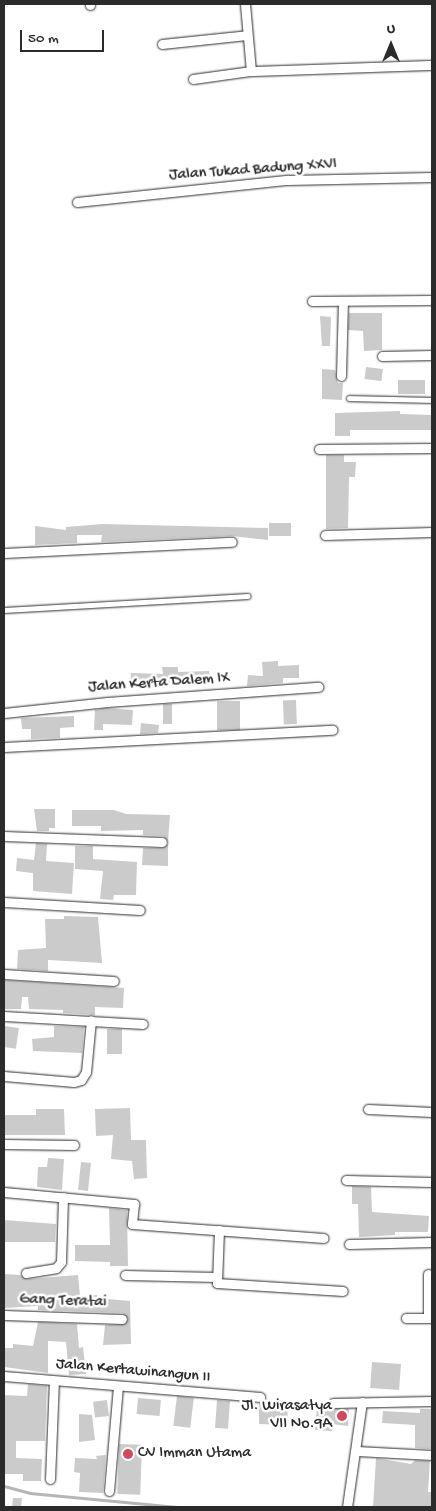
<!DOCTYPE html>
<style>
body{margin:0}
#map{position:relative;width:436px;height:1511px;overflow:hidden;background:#fff;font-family:"Gochi Hand",sans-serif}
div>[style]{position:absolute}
.stream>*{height:3px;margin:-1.5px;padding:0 1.5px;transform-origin:1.5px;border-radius:1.5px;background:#b6b6b6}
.building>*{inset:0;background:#cbcbcb;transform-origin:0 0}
.roads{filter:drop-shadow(0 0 1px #2b2b2b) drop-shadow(0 0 1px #2b2b2b)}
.service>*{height:4.5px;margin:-2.25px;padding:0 2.25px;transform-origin:2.25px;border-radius:2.25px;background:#fff}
.minor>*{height:9px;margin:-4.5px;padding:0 4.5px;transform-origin:4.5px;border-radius:4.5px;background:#fff}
.dots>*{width:14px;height:14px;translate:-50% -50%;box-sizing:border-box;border:2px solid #fff;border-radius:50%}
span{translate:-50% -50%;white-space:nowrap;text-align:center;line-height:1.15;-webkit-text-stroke:5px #fff;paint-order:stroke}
.street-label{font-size:16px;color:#2b2b2b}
.poi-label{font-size:16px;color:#2b2b2b}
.right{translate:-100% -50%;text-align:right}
.left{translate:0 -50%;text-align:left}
.frame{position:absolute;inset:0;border:5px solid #2b2b2b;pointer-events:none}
.north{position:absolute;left:366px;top:20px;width:50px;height:50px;-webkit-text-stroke:4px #fff;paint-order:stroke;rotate:0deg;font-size:14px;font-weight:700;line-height:20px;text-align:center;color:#2b2b2b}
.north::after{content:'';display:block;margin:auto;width:18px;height:22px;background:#2b2b2b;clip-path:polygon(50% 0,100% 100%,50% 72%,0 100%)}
.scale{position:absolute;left:20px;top:30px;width:84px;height:22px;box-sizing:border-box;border:2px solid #2b2b2b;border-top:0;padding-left:6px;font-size:15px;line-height:18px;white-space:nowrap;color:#2b2b2b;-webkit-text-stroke:4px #fff;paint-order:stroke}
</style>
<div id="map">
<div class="stream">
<i style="left:4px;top:1486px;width:27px;rotate:15deg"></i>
<i style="left:30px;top:1493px;width:148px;rotate:5.4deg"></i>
</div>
<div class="building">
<i style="clip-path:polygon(349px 313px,382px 313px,382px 350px,364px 351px,363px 331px,348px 330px)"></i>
<i style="clip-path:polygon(320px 316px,331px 317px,330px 346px,322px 346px)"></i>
<i style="left:366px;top:367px;width:17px;height:12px;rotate:7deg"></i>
<i style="clip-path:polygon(322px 369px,335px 370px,338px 383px,343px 383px,342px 400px,322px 399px)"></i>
<i style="left:398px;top:380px;width:27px;height:14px"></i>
<i style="clip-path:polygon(400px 411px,400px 414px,432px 415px,432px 430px,350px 430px,350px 436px,335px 436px,335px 413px)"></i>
<i style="clip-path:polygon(326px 455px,344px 455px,344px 462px,356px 462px,355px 477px,349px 477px,348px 528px,326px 529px)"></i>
<i style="left:269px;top:523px;width:22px;height:13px"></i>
<i style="clip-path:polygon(102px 524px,268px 528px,268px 540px,232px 536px,101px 542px,102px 535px,77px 535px,77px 543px,35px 545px,35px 526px,66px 530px,66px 527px)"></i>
<i style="clip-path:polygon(278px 661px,278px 666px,299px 665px,299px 678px,283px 678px,283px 683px,247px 686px,248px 675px,263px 676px,262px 662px)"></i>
<i style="clip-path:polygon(162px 667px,178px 667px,178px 672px,209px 671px,210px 684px,130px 686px,131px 673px,163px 674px)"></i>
<i style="left:296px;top:700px;width:24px;height:13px;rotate:88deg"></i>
<i style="left:217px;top:701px;width:23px;height:29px"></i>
<i style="left:163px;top:704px;width:9px;height:20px"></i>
<i style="clip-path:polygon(107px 708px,133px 710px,132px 725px,103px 724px,103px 730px,94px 730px,95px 710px)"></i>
<i style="clip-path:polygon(74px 716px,74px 727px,60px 728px,60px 738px,31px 739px,31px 729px,22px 729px,21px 718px)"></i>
<i style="clip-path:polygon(141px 723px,159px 725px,158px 733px,140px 734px)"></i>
<i style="clip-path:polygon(34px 809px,55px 809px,55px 828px,49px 828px,49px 831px,37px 831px)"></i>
<i style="clip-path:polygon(72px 810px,114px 810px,126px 814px,170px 815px,168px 841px,163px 836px,143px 835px,143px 830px,101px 831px,101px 826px,72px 826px)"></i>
<i style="clip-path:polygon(36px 843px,47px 844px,46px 861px,74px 863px,72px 894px,33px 891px,33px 873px,16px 871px,17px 858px,34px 860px)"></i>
<i style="clip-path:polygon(168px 844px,168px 866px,142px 865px,143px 848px,162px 848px)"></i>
<i style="clip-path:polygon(75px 846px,93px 846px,93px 859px,137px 862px,136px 895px,114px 895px,113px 900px,100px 899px,103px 871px,75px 869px)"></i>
<i style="clip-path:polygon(64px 916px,98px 917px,102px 963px,48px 960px,48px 971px,17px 969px,18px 950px,46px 948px,45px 919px,64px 919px)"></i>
<i style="clip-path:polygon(4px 980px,124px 988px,123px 1008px,95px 1007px,95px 1015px,63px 1013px,63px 1010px,29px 1009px,28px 997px,22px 997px,21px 1009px,4px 1009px)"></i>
<i style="left:5px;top:1026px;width:14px;height:21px;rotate:8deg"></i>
<i style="clip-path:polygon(54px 1026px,84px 1027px,82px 1053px,33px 1051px,32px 1039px,54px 1037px)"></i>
<i style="left:107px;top:1029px;width:15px;height:25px"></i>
<i style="clip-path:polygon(130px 1108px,131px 1140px,146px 1140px,147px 1178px,134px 1179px,132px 1161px,111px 1159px,113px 1135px,96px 1136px,95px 1109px)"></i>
<i style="clip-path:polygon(36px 1109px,64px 1109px,65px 1135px,4px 1135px,4px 1115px,36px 1115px)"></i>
<i style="clip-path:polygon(48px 1158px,64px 1159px,62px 1190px,37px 1187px,38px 1167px,47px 1167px)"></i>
<i style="left:81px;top:1162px;width:10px;height:28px;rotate:6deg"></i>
<i style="clip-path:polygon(352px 1186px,371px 1187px,372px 1212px,429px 1216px,428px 1232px,395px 1232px,395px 1235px,359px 1237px,358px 1204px,352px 1204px)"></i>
<i style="clip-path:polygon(109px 1208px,127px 1210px,128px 1266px,110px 1266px,110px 1262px,75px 1261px,75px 1245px,110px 1245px)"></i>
<i style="clip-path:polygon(4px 1220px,56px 1224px,55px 1242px,4px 1242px)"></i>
<i style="clip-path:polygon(4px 1274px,20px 1275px,27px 1279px,78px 1275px,80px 1296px,97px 1295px,97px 1298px,130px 1301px,131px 1344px,103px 1345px,105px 1325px,125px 1324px,128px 1319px,123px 1313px,38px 1310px,38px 1306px,4px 1308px)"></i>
<i style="clip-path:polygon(38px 1322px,77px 1324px,79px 1348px,83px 1347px,86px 1374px,69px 1375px,66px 1342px,48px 1341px,48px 1373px,4px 1367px,4px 1348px,13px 1348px,13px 1344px,33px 1346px)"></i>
<i style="left:372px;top:1362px;width:29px;height:26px;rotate:4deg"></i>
<i style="clip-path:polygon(28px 1384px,47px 1386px,45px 1441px,16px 1441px,16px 1458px,42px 1459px,41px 1481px,23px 1481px,23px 1474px,4px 1474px,4px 1395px,27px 1396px)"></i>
<i style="left:177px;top:1396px;width:17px;height:30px;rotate:7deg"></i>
<i style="left:138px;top:1398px;width:23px;height:16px;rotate:5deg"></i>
<i style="left:107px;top:1400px;width:16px;height:14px;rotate:83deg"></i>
<i style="left:217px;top:1400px;width:13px;height:28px;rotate:4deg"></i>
<i style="clip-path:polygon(263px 1402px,288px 1403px,287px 1425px,259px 1424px,259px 1403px)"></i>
<i style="clip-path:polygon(317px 1406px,349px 1409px,348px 1426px,332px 1424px,332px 1431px,315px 1430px)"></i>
<i style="clip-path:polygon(420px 1409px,432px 1409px,431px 1449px,415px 1448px,415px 1425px,382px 1423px,383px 1411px,420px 1413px)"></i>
<i style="clip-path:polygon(79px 1414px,92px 1415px,95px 1440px,79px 1442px)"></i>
<i style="left:119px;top:1444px;width:23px;height:50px;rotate:2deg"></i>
<i style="clip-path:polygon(106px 1455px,103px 1493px,79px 1492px,80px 1473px,74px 1472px,75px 1458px,97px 1459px,96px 1456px)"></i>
<i style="clip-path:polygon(376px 1458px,411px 1464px,415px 1460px,430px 1461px,428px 1492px,432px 1492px,432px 1507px,373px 1507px)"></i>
<i style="clip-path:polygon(13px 1498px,22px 1498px,21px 1507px,12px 1507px)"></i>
</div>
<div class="roads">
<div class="service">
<i style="left:349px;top:398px;width:83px;rotate:1.4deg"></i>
<i style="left:4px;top:610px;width:244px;rotate:-3.3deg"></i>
</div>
<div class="minor">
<i style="left:90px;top:4px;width:1px;rotate:90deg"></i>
<i style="left:245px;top:4px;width:67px;rotate:84.9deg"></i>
<i style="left:162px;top:44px;width:85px;rotate:-6deg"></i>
<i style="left:193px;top:79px;width:59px;rotate:-7.9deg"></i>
<i style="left:251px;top:71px;width:181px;rotate:-1.9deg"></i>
<i style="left:77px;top:202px;width:212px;rotate:-6deg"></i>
<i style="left:288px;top:180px;width:144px;rotate:-1.2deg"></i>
<i style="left:312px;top:301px;width:120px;rotate:-0.5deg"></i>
<i style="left:382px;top:356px;width:50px;rotate:-1.1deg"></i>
<i style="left:341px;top:376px;width:74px;rotate:-88.5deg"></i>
<i style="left:319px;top:449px;width:113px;rotate:-0.5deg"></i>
<i style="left:325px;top:535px;width:107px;rotate:-1.6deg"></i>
<i style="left:4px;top:553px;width:228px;rotate:-2.8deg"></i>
<i style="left:4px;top:713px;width:104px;rotate:-6.1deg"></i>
<i style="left:107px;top:702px;width:212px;rotate:-4.1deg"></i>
<i style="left:4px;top:747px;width:329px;rotate:-3deg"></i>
<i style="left:4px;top:836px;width:158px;rotate:2.2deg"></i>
<i style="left:4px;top:902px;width:136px;rotate:3.4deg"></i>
<i style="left:4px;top:974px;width:110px;rotate:3.6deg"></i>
<i style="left:4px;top:1016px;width:139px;rotate:3.3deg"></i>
<i style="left:4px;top:1076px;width:70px;rotate:4.9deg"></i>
<i style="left:74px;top:1082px;width:7px;rotate:-16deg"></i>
<i style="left:81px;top:1080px;width:9px;rotate:-58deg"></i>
<i style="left:86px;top:1072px;width:52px;rotate:-84.5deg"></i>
<i style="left:368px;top:1109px;width:64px;rotate:2.7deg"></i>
<i style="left:4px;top:1144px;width:70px;rotate:0.8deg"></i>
<i style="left:346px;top:1180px;width:86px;rotate:1.3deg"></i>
<i style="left:4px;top:1192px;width:131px;rotate:5.3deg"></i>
<i style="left:134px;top:1204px;width:20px;rotate:96deg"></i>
<i style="left:132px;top:1224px;width:192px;rotate:4.2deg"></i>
<i style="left:219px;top:1230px;width:53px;rotate:92.2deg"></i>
<i style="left:217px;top:1283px;width:126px;rotate:3.6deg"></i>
<i style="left:349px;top:1244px;width:83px;rotate:-1.4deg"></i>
<i style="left:26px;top:1273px;width:30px;rotate:-9deg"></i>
<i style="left:56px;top:1268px;width:8px;rotate:-50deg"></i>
<i style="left:61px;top:1262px;width:65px;rotate:-88.2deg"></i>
<i style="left:428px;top:1274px;width:44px;rotate:90deg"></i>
<i style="left:125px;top:1275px;width:92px;rotate:1.2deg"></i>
<i style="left:4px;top:1315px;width:118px;rotate:1.9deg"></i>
<i style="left:406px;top:1318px;width:26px"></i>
<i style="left:4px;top:1376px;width:257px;rotate:4.7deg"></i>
<i style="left:333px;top:1403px;width:99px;rotate:-1.2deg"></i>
<i style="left:357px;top:1451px;width:75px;rotate:3.1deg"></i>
<i style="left:50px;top:1479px;width:98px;rotate:-87.7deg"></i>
<i style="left:109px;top:1491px;width:104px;rotate:-85.1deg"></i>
<i style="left:347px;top:1507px;width:106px;rotate:-81.9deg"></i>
</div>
</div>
<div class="dots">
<i style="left:342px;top:1416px;background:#d1495b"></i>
<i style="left:128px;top:1454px;background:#d1495b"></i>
</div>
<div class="street-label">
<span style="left:253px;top:171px;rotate:-4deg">Jalan Tukad Badung XXVI</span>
<span style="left:159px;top:684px;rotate:-4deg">Jalan Kerta Dalem IX</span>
<span style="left:63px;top:1302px;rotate:2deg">Gang Teratai</span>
<span style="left:133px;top:1372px;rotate:5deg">Jalan Kertawinangun II</span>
</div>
<div class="poi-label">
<span class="right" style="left:332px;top:1416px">Jl. Wirasatya<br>VII No.9A</span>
<span class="left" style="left:138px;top:1454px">CV Imman Utama</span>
</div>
<div class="frame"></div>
<div class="north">U</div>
<div class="scale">50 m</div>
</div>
